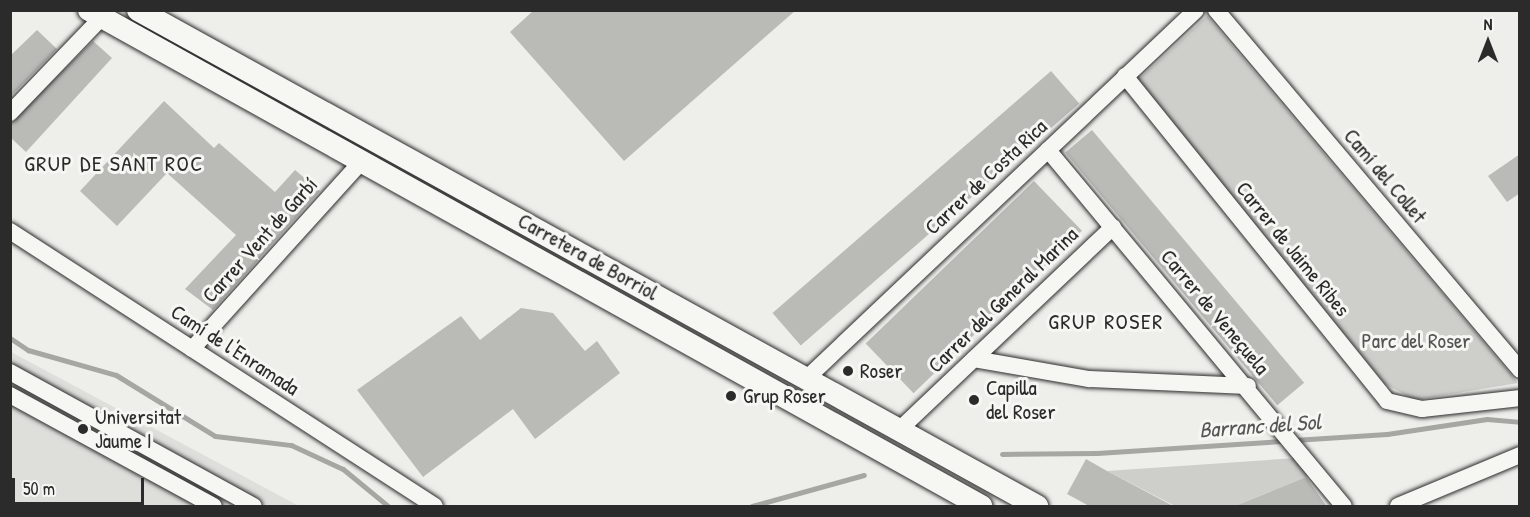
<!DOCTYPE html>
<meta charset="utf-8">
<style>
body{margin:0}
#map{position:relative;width:1530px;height:517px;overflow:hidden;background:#eeeeea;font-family:"Patrick Hand",sans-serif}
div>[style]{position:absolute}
.built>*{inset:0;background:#dededb}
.green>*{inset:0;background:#cececa}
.stream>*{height:5px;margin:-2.5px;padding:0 2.5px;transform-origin:2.5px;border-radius:2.5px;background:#a6a6a3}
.building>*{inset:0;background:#babab7;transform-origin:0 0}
.roads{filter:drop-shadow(0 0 2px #2b2b2b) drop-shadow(0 0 2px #2b2b2b)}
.street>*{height:16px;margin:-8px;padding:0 8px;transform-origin:8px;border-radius:8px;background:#f6f6f2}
.secondary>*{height:22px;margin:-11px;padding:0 11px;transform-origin:11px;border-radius:11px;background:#f6f6f2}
.dots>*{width:16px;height:16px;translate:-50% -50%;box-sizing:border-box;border:3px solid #f6f6f2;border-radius:50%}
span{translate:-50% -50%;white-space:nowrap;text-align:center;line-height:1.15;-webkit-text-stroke:6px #f6f6f2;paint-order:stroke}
.street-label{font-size:21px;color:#2b2b2b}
.park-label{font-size:21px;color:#545453}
.poi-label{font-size:21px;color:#2b2b2b}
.left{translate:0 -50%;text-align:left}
.neighbourhood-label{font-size:22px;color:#2b2b2b;letter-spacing:1.5px}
.water-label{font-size:22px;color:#565655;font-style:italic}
.frame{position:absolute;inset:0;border:12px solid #2b2b2b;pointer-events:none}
.north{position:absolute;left:1458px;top:12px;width:60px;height:60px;-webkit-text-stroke:4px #f6f6f2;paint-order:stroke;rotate:0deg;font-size:16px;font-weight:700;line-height:24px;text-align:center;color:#2b2b2b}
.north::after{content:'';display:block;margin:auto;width:21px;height:27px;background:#2b2b2b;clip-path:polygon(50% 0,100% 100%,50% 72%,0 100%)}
.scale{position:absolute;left:12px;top:478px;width:132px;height:27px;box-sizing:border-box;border:3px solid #2b2b2b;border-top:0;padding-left:8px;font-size:18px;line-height:21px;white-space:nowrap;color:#2b2b2b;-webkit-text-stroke:4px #f6f6f2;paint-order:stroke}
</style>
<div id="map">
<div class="built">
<i style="clip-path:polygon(11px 352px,299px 506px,11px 506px)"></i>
</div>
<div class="green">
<i style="clip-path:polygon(1207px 16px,1518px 383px,1415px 400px,1385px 384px,1138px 80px)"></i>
<i style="clip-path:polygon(1296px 458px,1313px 474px,1235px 506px,1175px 506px,1107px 471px)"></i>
</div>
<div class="stream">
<i style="left:10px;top:338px;width:22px;rotate:34deg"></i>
<i style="left:28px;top:350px;width:91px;rotate:15.9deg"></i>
<i style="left:116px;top:375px;width:116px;rotate:31.6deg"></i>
<i style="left:215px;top:436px;width:77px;rotate:6.8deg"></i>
<i style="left:291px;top:445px;width:57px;rotate:24.8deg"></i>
<i style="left:343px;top:469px;width:58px;rotate:39.4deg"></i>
<i style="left:1294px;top:440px;width:93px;rotate:-3.7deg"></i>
<i style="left:1387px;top:434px;width:101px;rotate:-8.5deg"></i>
<i style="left:1487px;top:419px;width:33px;rotate:5deg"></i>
<i style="left:1002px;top:454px;width:95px;rotate:-0.6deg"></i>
<i style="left:1097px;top:453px;width:188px;rotate:-3.7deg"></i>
<i style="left:752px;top:506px;width:116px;rotate:-15.5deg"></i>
</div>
<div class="building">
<i style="clip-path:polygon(534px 10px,796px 10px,624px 161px,510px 32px)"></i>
<i style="clip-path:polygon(37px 30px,57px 49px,10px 97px,10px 56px)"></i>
<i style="clip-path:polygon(93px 41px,112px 58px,26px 152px,10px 137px,10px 123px)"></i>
<i style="left:1051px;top:71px;width:43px;height:369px;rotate:49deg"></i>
<i style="clip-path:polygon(164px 101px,214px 148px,219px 143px,275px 192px,295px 170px,320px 191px,213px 310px,185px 289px,236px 235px,167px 173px,117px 226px,80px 191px)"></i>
<i style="left:1092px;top:130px;width:330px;height:35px;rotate:50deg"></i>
<i style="clip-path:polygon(1520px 154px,1520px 193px,1507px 202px,1488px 176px)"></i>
<i style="left:1034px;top:181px;width:69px;height:234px;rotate:46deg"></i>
<i style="clip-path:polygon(521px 308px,553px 313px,585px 351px,597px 341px,620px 373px,535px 439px,513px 409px,423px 477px,357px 390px,461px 316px,480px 340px)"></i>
<i style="clip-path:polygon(1086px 459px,1107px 471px,1175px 507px,1091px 507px,1067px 494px)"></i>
<i style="clip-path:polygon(1306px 477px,1327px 507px,1236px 507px,1235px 506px)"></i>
</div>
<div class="roads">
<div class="street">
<i style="left:1216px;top:10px;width:471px;rotate:49.8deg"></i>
<i style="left:1125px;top:76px;width:417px;rotate:51.1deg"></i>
<i style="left:1387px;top:401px;width:36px;rotate:13deg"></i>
<i style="left:1422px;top:409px;width:99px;rotate:-6.4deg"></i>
<i style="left:10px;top:113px;width:132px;rotate:-46.2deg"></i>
<i style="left:1048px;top:150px;width:463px;rotate:50.3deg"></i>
<i style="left:10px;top:231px;width:506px;rotate:32.91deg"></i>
<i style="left:192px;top:349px;width:253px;rotate:-47.9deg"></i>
<i style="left:974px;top:359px;width:117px;rotate:9.9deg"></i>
<i style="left:1089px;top:379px;width:159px;rotate:2.5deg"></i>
<i style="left:10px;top:372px;width:278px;rotate:28.8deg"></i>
<i style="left:807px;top:378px;width:535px;rotate:-43.41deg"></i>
<i style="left:10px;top:395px;width:232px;rotate:28.6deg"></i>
<i style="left:899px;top:430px;width:295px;rotate:-43.5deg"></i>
<i style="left:1398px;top:506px;width:132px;rotate:-22.7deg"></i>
</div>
<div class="secondary">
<i style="left:89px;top:10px;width:1021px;rotate:29.08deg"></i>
<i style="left:138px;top:10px;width:1027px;rotate:28.89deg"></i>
</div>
</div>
<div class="dots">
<i style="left:848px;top:371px;background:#2b2b2b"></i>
<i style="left:731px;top:396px;background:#2b2b2b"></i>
<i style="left:974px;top:400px;background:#2b2b2b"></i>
<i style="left:83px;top:429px;background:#2b2b2b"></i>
</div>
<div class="street-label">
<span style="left:1385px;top:176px;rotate:50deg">Camí del Collet</span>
<span style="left:986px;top:177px;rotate:-43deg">Carrer de Costa Rica</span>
<span style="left:260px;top:240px;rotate:-48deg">Carrer Vent de Garbí</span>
<span style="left:1293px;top:249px;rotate:51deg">Carrer de Jaime Ribes</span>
<span style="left:588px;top:257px;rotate:29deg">Carretera de Borriol</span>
<span style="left:1003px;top:300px;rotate:-44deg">Carrer del General Marina</span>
<span style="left:1215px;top:312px;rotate:50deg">Carrer de Veneçuela</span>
<span style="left:235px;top:350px;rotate:33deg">Camí de l'Enramada</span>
</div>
<div class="park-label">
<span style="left:1416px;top:341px">Parc del Roser</span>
</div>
<div class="poi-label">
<span class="left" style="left:860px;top:371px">Roser</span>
<span class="left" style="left:986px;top:400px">Capilla<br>del Roser</span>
<span class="left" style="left:743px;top:396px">Grup Roser</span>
<span class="left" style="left:95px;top:429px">Universitat<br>Jaume I</span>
</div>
<div class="neighbourhood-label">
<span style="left:114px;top:164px">GRUP DE SANT ROC</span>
<span style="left:1106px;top:322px">GRUP ROSER</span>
</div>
<div class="water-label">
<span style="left:1260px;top:426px;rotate:-4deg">Barranc del Sol</span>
</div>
<div class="frame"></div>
<div class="north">N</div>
<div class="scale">50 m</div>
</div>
